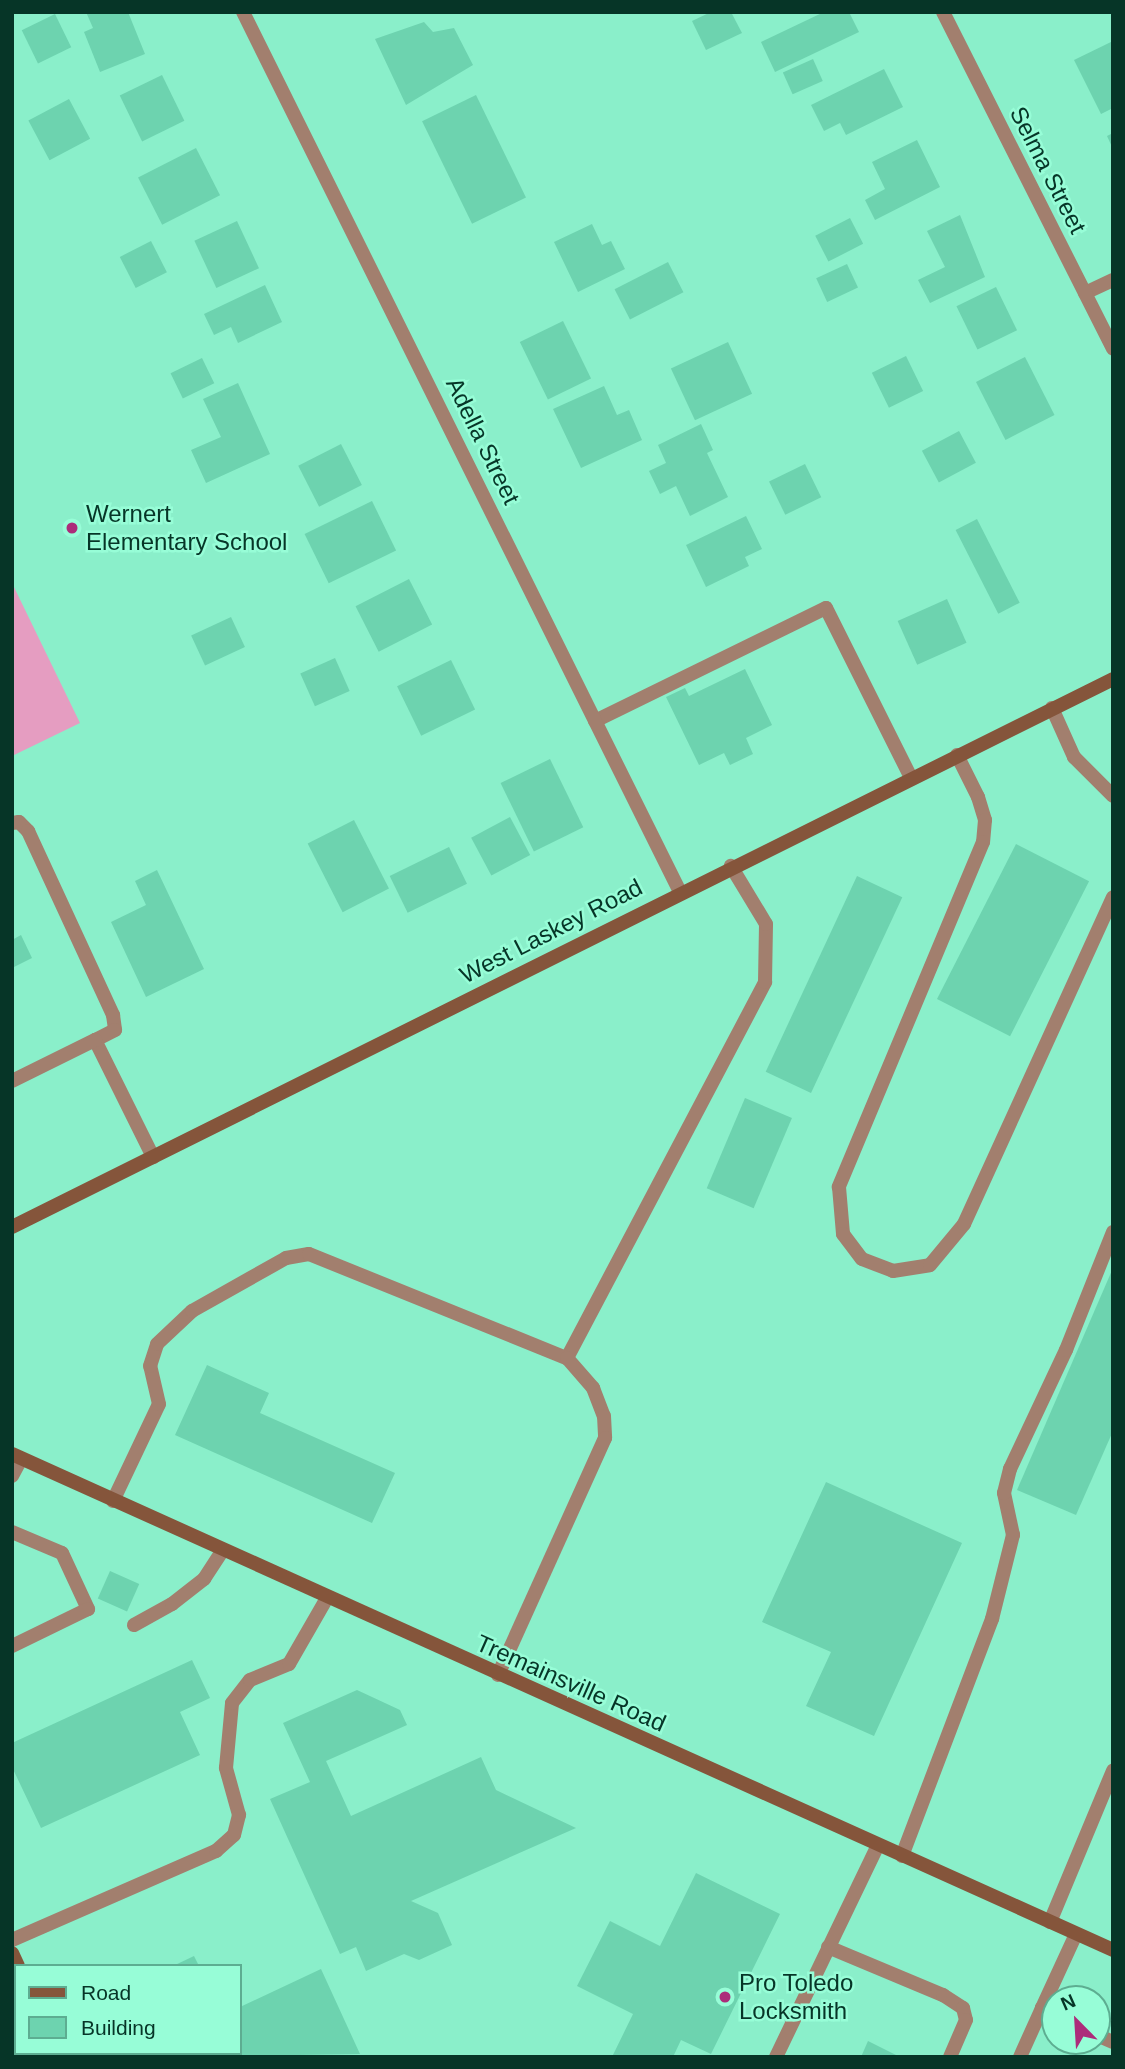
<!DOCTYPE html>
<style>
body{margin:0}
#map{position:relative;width:1125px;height:2069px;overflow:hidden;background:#8aefca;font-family:Arial,sans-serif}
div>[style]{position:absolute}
.green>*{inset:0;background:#e59dc1}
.building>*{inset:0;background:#6dd3af;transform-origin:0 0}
.lane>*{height:14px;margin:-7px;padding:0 7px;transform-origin:7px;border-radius:7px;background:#a27f6e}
.street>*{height:14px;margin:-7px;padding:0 7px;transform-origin:7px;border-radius:7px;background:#a27f6e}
.secondary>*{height:14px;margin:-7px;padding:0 7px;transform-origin:7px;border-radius:7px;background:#85553b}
.dots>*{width:19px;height:19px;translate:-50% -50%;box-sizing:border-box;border:4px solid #97fdd7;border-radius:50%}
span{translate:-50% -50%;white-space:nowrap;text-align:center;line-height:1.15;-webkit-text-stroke:5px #97fdd7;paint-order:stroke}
.street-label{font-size:24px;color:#063527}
.poi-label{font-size:24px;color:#063527}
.left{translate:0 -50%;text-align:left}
.frame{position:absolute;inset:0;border:14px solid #063527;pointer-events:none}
.legend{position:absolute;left:14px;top:1964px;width:228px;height:91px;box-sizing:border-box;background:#97fdd7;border:2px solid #5dad91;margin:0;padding:9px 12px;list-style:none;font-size:21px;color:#063527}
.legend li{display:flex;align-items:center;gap:14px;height:35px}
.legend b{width:35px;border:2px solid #5dad91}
.north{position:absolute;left:1041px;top:1985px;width:70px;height:70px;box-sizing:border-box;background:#97fdd7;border:2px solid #5dad91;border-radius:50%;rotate:336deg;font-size:19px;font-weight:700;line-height:28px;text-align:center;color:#063527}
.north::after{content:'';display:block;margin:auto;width:24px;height:32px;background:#ac2c7a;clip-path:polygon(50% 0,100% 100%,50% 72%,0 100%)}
</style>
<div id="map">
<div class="green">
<i style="clip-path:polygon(12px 583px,80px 723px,12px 756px)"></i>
</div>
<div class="building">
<i style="clip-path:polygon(86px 12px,128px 12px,145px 54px,100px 72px,84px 32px,93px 28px)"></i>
<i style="clip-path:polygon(711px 12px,731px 12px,742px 33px,706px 50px,692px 21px)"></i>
<i style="clip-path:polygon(824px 12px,849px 12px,859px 32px,775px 72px,761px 42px)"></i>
<i style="left:55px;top:14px;width:37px;height:37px;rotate:64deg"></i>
<i style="clip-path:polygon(424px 22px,433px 32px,454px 28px,473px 65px,406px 105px,375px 39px)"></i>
<i style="clip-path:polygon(1113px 41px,1113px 108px,1101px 114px,1074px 60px)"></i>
<i style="left:813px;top:59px;width:24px;height:33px;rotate:66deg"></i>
<i style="clip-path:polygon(884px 69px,903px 107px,846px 135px,840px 123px,824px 131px,811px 105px)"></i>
<i style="left:162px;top:75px;width:51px;height:47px;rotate:64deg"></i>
<i style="left:476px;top:95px;width:114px;height:60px;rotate:64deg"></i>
<i style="left:69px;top:99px;width:45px;height:46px;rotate:62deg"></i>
<i style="clip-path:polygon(1113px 133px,1113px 149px,1107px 136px)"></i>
<i style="clip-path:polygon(917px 140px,940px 187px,875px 220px,865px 200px,885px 189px,872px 162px)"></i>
<i style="left:196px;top:148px;width:53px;height:65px;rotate:63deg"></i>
<i style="clip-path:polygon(960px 215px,985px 277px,930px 303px,918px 280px,945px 267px,927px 231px)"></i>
<i style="left:850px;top:218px;width:29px;height:39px;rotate:63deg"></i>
<i style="left:237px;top:221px;width:52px;height:47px;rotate:65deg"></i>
<i style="clip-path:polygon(592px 224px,602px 245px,611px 241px,625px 269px,578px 292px,554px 242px)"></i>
<i style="left:151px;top:241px;width:35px;height:35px;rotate:63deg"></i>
<i style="left:668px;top:262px;width:34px;height:60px;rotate:63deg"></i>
<i style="left:847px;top:264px;width:26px;height:34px;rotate:65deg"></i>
<i style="clip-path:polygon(265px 285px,282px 322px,238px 343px,231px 327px,214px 335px,204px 314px)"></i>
<i style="left:996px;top:287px;width:48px;height:44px;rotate:64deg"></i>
<i style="left:563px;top:321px;width:64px;height:48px;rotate:64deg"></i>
<i style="left:728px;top:342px;width:57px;height:63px;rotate:65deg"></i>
<i style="left:906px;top:356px;width:39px;height:38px;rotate:64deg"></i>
<i style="left:1025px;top:357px;width:65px;height:55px;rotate:63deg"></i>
<i style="left:202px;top:358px;width:28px;height:35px;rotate:64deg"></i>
<i style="clip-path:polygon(238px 383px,270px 454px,206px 483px,191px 450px,221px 437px,203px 399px)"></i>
<i style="clip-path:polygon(604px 386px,617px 415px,629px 410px,642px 440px,581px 468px,553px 409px)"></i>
<i style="clip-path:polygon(701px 424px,713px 450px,707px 453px,728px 497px,690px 516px,676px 486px,660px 494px,649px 471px,666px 463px,658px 445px)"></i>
<i style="left:959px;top:431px;width:36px;height:42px;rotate:62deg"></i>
<i style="left:341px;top:444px;width:46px;height:48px;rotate:63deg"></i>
<i style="left:805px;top:464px;width:37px;height:40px;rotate:64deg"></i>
<i style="left:372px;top:501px;width:55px;height:75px;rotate:64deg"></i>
<i style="clip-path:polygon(746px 516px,762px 549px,745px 557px,749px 566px,706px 587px,686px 545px)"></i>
<i style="left:977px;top:519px;width:94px;height:24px;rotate:63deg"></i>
<i style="left:409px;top:579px;width:51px;height:60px;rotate:63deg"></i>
<i style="left:947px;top:599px;width:48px;height:54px;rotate:66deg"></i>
<i style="left:231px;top:617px;width:33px;height:44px;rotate:65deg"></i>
<i style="left:335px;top:658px;width:36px;height:38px;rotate:66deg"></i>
<i style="left:451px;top:660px;width:55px;height:60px;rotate:64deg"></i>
<i style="clip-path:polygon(745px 669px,772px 725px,746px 738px,753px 754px,730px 765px,724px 753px,699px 765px,666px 697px,685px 688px,689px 696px)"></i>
<i style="left:550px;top:759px;width:76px;height:55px;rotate:64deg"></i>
<i style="left:510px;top:817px;width:43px;height:44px;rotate:62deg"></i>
<i style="left:354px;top:820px;width:77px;height:52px;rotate:63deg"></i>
<i style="left:1016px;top:844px;width:82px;height:174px;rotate:27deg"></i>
<i style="left:449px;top:847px;width:41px;height:66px;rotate:64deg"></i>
<i style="clip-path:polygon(157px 870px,204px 969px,146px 997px,111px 922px,146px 905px,135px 881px)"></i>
<i style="left:857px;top:876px;width:50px;height:216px;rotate:25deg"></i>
<i style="clip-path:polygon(21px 935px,32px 958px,12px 968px,12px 940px)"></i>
<i style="left:745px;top:1098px;width:51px;height:98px;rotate:23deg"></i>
<i style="clip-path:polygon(1113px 1268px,1113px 1431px,1076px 1515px,1017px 1490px)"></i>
<i style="clip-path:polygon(207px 1365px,269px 1393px,260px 1413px,395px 1473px,372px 1523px,175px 1435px)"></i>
<i style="clip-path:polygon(826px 1482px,962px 1543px,874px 1736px,806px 1706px,831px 1652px,762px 1622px)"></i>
<i style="left:110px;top:1571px;width:32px;height:30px;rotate:24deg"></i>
<i style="clip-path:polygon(192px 1660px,210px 1698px,180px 1712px,200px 1755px,41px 1828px,12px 1767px,12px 1743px)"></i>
<i style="clip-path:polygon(357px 1690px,400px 1710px,407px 1725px,326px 1761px,351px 1816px,481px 1757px,496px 1790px,576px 1828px,411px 1901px,438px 1913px,452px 1945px,419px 1960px,404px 1954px,366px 1971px,356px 1947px,340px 1954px,270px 1799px,310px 1782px,283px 1723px)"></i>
<i style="clip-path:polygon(696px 1873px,780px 1914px,711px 2054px,681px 2040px,673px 2057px,612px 2057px,633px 2014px,577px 1986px,610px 1921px,660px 1946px)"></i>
<i style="clip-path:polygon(194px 1956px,199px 1966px,173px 1966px)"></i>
<i style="clip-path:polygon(321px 1969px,360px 2054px,170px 2057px,169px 2053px,240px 2053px,240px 2007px)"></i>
<i style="clip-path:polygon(868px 2041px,900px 2057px,861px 2057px)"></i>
</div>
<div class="lane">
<i style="left:1085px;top:293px;width:31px;rotate:-25deg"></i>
<i style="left:1052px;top:708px;width:54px;rotate:65.8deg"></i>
<i style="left:1074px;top:757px;width:55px;rotate:45deg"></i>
<i style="left:595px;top:721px;width:257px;rotate:-26.1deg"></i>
<i style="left:826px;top:608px;width:190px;rotate:63.4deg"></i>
<i style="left:957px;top:755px;width:47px;rotate:63.4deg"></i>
<i style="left:978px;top:797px;width:24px;rotate:73deg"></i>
<i style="left:985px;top:820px;width:22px;rotate:95deg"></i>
<i style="left:983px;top:842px;width:374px;rotate:112.7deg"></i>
<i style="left:839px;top:1187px;width:47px;rotate:85.1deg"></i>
<i style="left:843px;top:1234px;width:31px;rotate:53deg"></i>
<i style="left:862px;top:1259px;width:33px;rotate:21deg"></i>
<i style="left:893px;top:1271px;width:37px;rotate:-9deg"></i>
<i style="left:930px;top:1265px;width:53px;rotate:-50.3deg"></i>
<i style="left:964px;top:1224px;width:359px;rotate:-65.5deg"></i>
<i style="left:12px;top:823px;width:7px;rotate:-8deg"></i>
<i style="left:19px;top:822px;width:13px;rotate:45deg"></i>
<i style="left:28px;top:831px;width:203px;rotate:65.2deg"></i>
<i style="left:113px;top:1015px;width:15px;rotate:82deg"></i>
<i style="left:115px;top:1030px;width:22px;rotate:153deg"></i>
<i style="left:95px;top:1040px;width:131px;rotate:63.6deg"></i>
<i style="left:12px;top:1081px;width:93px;rotate:-26.3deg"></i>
<i style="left:567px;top:1358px;width:425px;rotate:-62.2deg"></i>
<i style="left:765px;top:982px;width:58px;rotate:-89deg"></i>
<i style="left:766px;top:924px;width:68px;rotate:-121.1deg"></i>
<i style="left:12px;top:1476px;width:19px;rotate:-62deg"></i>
<i style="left:113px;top:1501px;width:107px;rotate:-64.6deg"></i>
<i style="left:159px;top:1404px;width:39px;rotate:-103deg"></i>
<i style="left:150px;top:1366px;width:23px;rotate:-72deg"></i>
<i style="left:157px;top:1344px;width:48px;rotate:-43.3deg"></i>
<i style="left:192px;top:1311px;width:108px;rotate:-29.4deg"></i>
<i style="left:286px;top:1258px;width:23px;rotate:-10deg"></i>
<i style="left:309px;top:1254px;width:278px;rotate:22deg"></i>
<i style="left:567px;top:1358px;width:40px;rotate:49deg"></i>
<i style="left:593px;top:1388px;width:30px;rotate:69deg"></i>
<i style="left:604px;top:1416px;width:22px;rotate:87deg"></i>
<i style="left:605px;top:1438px;width:260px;rotate:114.3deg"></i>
<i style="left:12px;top:1532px;width:54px;rotate:22.8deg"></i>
<i style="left:62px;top:1553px;width:62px;rotate:65.1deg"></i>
<i style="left:88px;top:1609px;width:85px;rotate:154deg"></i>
<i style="left:134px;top:1625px;width:43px;rotate:-28.9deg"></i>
<i style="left:172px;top:1604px;width:41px;rotate:-38deg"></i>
<i style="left:204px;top:1579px;width:33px;rotate:-57deg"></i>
<i style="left:902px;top:1856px;width:254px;rotate:-69.2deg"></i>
<i style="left:992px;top:1619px;width:87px;rotate:-76deg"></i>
<i style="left:1013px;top:1535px;width:43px;rotate:-102.1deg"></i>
<i style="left:1004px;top:1493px;width:25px;rotate:-76deg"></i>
<i style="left:1010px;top:1469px;width:132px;rotate:-64.8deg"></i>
<i style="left:1066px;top:1350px;width:127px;rotate:-68.3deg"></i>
<i style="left:1050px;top:1922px;width:164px;rotate:-67.4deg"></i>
<i style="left:12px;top:1940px;width:223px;rotate:-23.6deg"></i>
<i style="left:216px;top:1851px;width:24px;rotate:-42deg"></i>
<i style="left:234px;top:1835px;width:21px;rotate:-76deg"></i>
<i style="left:239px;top:1815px;width:49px;rotate:-105.5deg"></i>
<i style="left:226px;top:1768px;width:65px;rotate:-84.7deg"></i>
<i style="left:232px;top:1703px;width:29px;rotate:-52deg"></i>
<i style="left:250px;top:1680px;width:42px;rotate:-22.3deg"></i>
<i style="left:289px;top:1664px;width:76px;rotate:-60.1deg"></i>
<i style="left:828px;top:1947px;width:125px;rotate:22.7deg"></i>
<i style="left:943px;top:1995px;width:24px;rotate:33deg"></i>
<i style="left:963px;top:2008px;width:12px;rotate:76deg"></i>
<i style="left:966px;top:2020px;width:40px;rotate:113.4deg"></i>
<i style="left:776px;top:2057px;width:235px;rotate:-64.3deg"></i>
<i style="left:1020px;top:2057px;width:54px;rotate:-65.8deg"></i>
</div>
<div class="street">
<i style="left:243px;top:12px;width:983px;rotate:63.59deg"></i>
<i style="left:943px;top:12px;width:377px;rotate:63.2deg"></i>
<i style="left:1055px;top:2015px;width:15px;rotate:-152deg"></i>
<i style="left:1042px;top:2008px;width:81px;rotate:-65.3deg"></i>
<i style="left:1097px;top:2035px;width:17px;rotate:24deg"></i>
</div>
<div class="secondary">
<i style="left:12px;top:1227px;width:1230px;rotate:-26.46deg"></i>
<i style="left:12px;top:1454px;width:1208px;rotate:24.25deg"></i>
<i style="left:12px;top:1953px;width:14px;rotate:65deg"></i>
<i style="left:59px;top:2053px;width:4px;rotate:76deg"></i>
</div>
<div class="dots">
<i style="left:72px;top:528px;background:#ac2c7a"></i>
<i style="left:725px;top:1997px;background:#ac2c7a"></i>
</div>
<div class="street-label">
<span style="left:1048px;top:170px;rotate:63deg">Selma Street</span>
<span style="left:483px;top:441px;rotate:64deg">Adella Street</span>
<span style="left:551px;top:931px;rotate:-27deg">West Laskey Road</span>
<span style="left:571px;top:1683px;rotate:24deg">Tremainsville Road</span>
</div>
<div class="poi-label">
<span class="left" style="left:86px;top:528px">Wernert<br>Elementary School</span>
<span class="left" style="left:739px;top:1997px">Pro Toledo<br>Locksmith</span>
</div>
<div class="frame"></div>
<ul class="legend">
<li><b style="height:9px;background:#85553b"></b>Road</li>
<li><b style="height:19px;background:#6dd3af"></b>Building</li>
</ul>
<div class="north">N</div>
</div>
